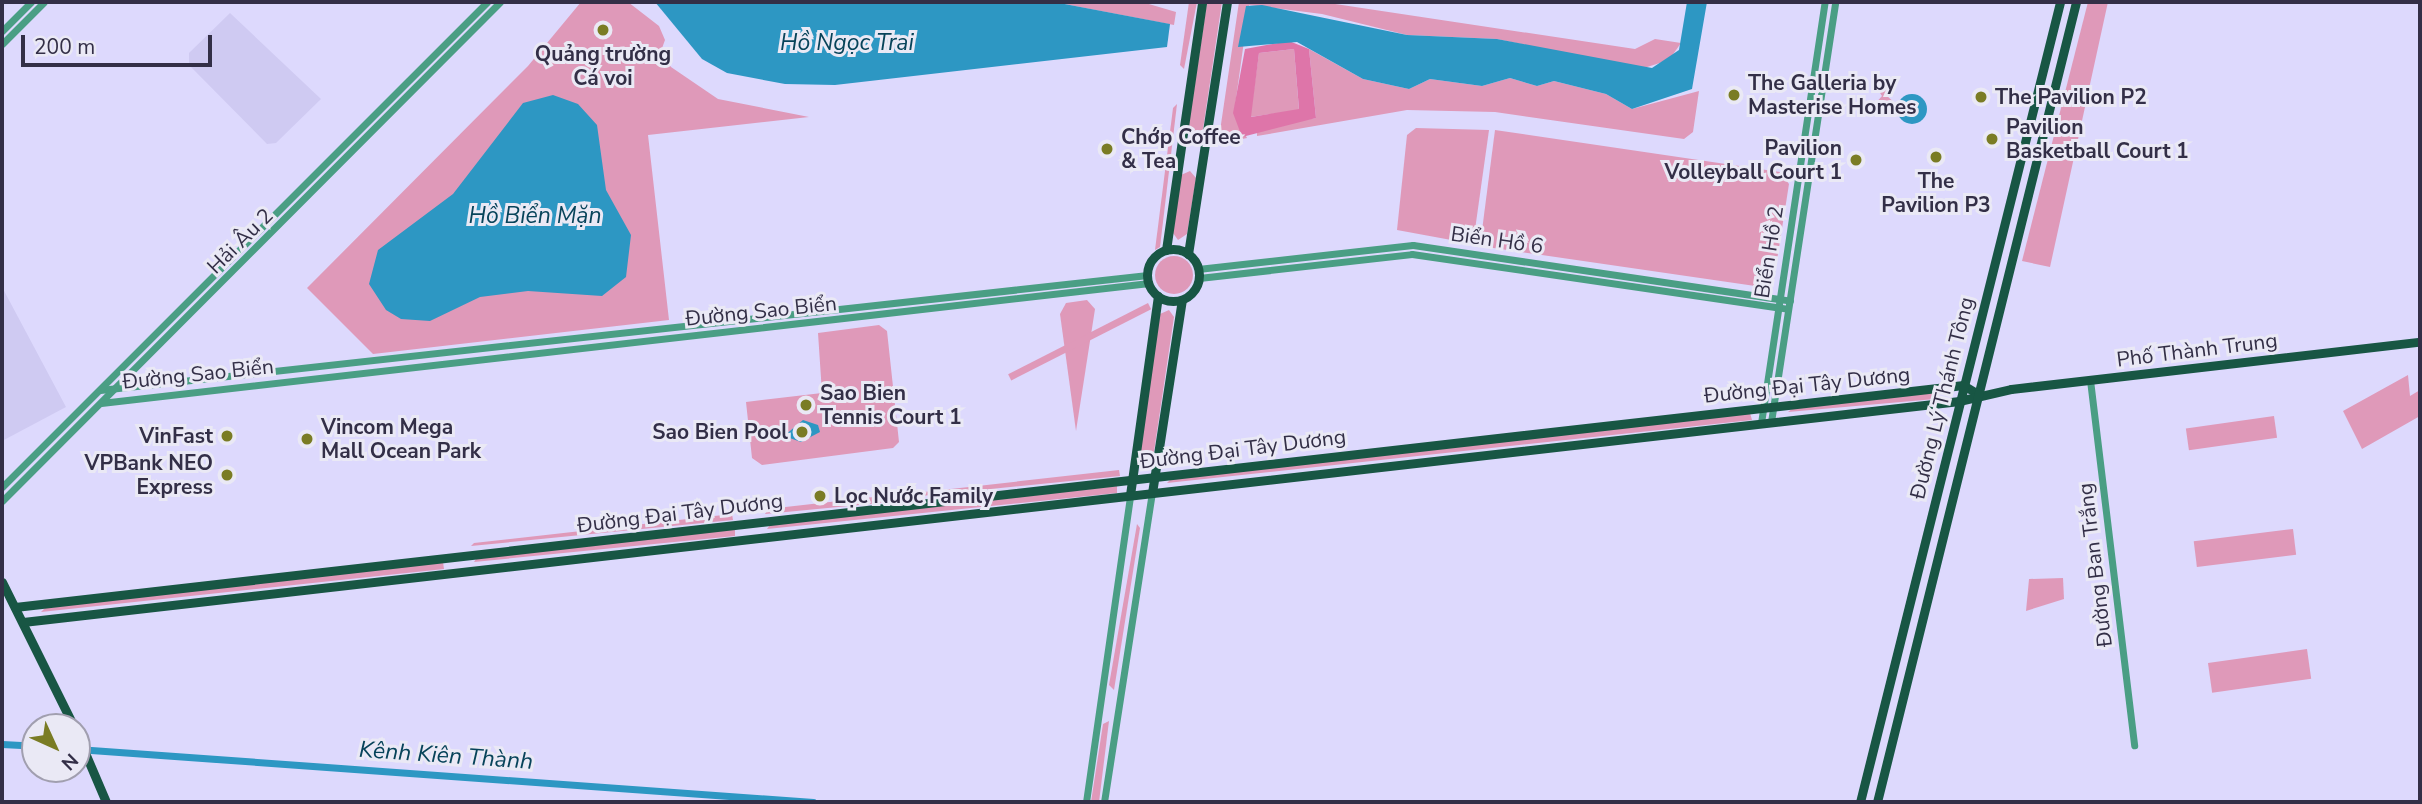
<!DOCTYPE html>
<meta charset="utf-8">
<style>
body{margin:0}
#map{position:relative;width:2422px;height:804px;overflow:hidden;background:#ddd9fd;font-family:"Nunito Sans",sans-serif}
div>[style]{position:absolute}
.built>*{inset:0;background:#cfcaf2}
.green>*{inset:0;background:#df99b9;transform-origin:0 0}
.round{border-radius:50%}
.forest>*{inset:0;background:#de75a9}
.water>*{inset:0;background:#2d97c3}
.canal>*{height:7px;margin:-3.5px;padding:0 3.5px;transform-origin:3.5px;border-radius:3.5px;background:#2d97c3}
.minor>*{height:7px;margin:-3.5px;padding:0 3.5px;transform-origin:3.5px;border-radius:3.5px;background:#4a9e84}
.major>*{height:9px;margin:-4.5px;padding:0 4.5px;transform-origin:4.5px;border-radius:4.5px;background:#185644}
.major>.ring{margin:-4.5px;padding:0;box-sizing:content-box;background:none;border:9px solid #185644;border-radius:50%}
.dots>*{width:19px;height:19px;translate:-50% -50%;box-sizing:border-box;border:4px solid #eae9f5;border-radius:50%}
span{translate:-50% -50%;white-space:nowrap;text-align:center;line-height:1.15;-webkit-text-stroke:6px #eae9f5;paint-order:stroke}
.poi-label{font-size:21px;color:#332f47;font-weight:700}
.left{translate:0 -50%;text-align:left}
.right{translate:-100% -50%;text-align:right}
.street-label{font-size:21px;color:#332f47}
.water-label{font-size:23px;color:#07435a;font-style:italic}
.frame{position:absolute;inset:0;border:4px solid #332f47;pointer-events:none}
.north{position:absolute;left:21px;top:713px;width:70px;height:70px;box-sizing:border-box;background:#eae9f5;border:2px solid #a19faf;border-radius:50%;rotate:135deg;font-size:19px;font-weight:700;line-height:28px;text-align:center;color:#332f47}
.north::after{content:'';display:block;margin:auto;width:24px;height:32px;background:#7a7c24;clip-path:polygon(50% 0,100% 100%,50% 72%,0 100%)}
.scale{position:absolute;left:21px;top:35px;width:191px;height:32px;box-sizing:border-box;border:4px solid #332f47;border-top:0;padding-left:9px;font-size:21px;line-height:24px;white-space:nowrap;color:#332f47;-webkit-text-stroke:5px #eae9f5;paint-order:stroke}
</style>
<div id="map">
<div class="built">
<i style="clip-path:polygon(230px 13px,321px 99px,276px 143px,267px 144px,189px 65px,189px 53px)"></i>
<i style="clip-path:polygon(2px 287px,66px 407px,2px 441px)"></i>
</div>
<div class="green">
<i style="clip-path:polygon(581px 2px,628px 2px,659px 26px,665px 40px,661px 51px,671px 67px,718px 99px,809px 117px,648px 135px,669px 320px,373px 354px,307px 288px,528px 66px)"></i>
<i style="clip-path:polygon(1054px 2px,1142px 2px,1176px 12px,1174px 25px)"></i>
<i style="clip-path:polygon(1189px 2px,1197px 2px,1184px 69px,1180px 65px)"></i>
<i style="clip-path:polygon(1207px 2px,1222px 2px,1203px 129px,1196px 136px,1188px 129px)"></i>
<i style="clip-path:polygon(1239px 2px,1322px 2px,1635px 49px,1655px 39px,1681px 43px,1669px 60px,1641px 69px,1497px 39px,1407px 35px,1322px 14px,1249px 5px,1234px 113px,1247px 138px,1232px 141px,1220px 131px)"></i>
<i style="clip-path:polygon(2088px 2px,2108px 2px,2050px 267px,2022px 261px)"></i>
<i style="clip-path:polygon(1294px 49px,1299px 110px,1250px 117px,1259px 53px)"></i>
<i style="clip-path:polygon(1309px 49px,1363px 79px,1409px 89px,1430px 79px,1482px 86px,1510px 78px,1537px 86px,1554px 81px,1606px 94px,1632px 109px,1699px 91px,1693px 132px,1684px 139px,1495px 112px,1407px 110px,1257px 136px,1257px 128px,1316px 118px)"></i>
<i style="clip-path:polygon(1875px 85px,1891px 86px,1887px 96px,1896px 104px,1873px 106px,1882px 96px)"></i>
<i style="clip-path:polygon(1177px 104px,1160px 247px,1155px 250px,1173px 108px)"></i>
<i style="clip-path:polygon(1416px 128px,1489px 130px,1473px 244px,1397px 230px,1407px 135px)"></i>
<i style="clip-path:polygon(1495px 130px,1780px 172px,1789px 184px,1774px 279px,1762px 287px,1480px 246px)"></i>
<i class="round" style="left:1984px;top:131px;width:16px;height:16px"></i>
<i style="clip-path:polygon(1190px 171px,1196px 178px,1187px 234px,1178px 240px,1173px 233px,1181px 175px)"></i>
<i class="round" style="left:1155px;top:256px;width:38px;height:38px"></i>
<i style="clip-path:polygon(1087px 300px,1095px 309px,1076px 431px,1060px 314px,1066px 303px)"></i>
<i style="left:1148px;top:303px;width:7px;height:157px;rotate:63deg"></i>
<i style="clip-path:polygon(1169px 310px,1174px 317px,1152px 465px,1143px 470px,1138px 463px,1160px 314px)"></i>
<i style="clip-path:polygon(879px 325px,887px 331px,899px 442px,893px 448px,762px 465px,752px 458px,746px 402px,822px 393px,818px 333px)"></i>
<i style="clip-path:polygon(2408px 375px,2410px 396px,2420px 390px,2420px 416px,2362px 449px,2343px 411px)"></i>
<i style="clip-path:polygon(1936px 392px,1935px 399px,1788px 412px,1793px 408px)"></i>
<i style="clip-path:polygon(1750px 413px,1752px 420px,1167px 483px,1171px 479px)"></i>
<i style="left:2274px;top:416px;width:22px;height:89px;rotate:82deg"></i>
<i style="clip-path:polygon(1119px 470px,1120px 476px,921px 496px,924px 492px)"></i>
<i style="clip-path:polygon(1117px 486px,1117px 493px,767px 529px,770px 525px)"></i>
<i style="clip-path:polygon(900px 494px,901px 501px,765px 514px,768px 509px)"></i>
<i style="clip-path:polygon(732px 514px,733px 520px,471px 546px,474px 543px)"></i>
<i style="clip-path:polygon(1137px 524px,1140px 528px,1114px 690px,1109px 685px)"></i>
<i style="clip-path:polygon(735px 529px,735px 536px,474px 562px,476px 559px)"></i>
<i style="left:2293px;top:529px;width:26px;height:100px;rotate:83deg"></i>
<i style="clip-path:polygon(443px 562px,444px 569px,41px 612px,45px 608px)"></i>
<i style="clip-path:polygon(2063px 578px,2064px 599px,2026px 611px,2029px 579px)"></i>
<i style="left:2307px;top:649px;width:30px;height:100px;rotate:82deg"></i>
<i style="clip-path:polygon(1109px 721px,1099px 802px,1091px 802px,1103px 724px)"></i>
</div>
<div class="forest">
<i style="clip-path:polygon(evenodd,1289px 41px,1309px 49px,1316px 118px,1242px 137px,1233px 113px,1245px 49px,1289px 41px,1294px 49px,1299px 109px,1251px 117px,1259px 53px,1294px 49px)"></i>
</div>
<div class="water">
<i style="clip-path:polygon(655px 2px,1054px 2px,1170px 24px,1167px 47px,835px 85px,785px 84px,727px 73px,702px 59px)"></i>
<i style="clip-path:polygon(1687px 2px,1707px 2px,1692px 89px,1632px 109px,1606px 94px,1554px 81px,1537px 86px,1510px 78px,1482px 86px,1430px 79px,1409px 89px,1363px 79px,1297px 42px,1238px 47px,1246px 6px,1262px 5px,1407px 35px,1497px 39px,1652px 68px,1679px 50px)"></i>
<i class="round" style="left:1897px;top:94px;width:30px;height:30px"></i>
<i style="clip-path:polygon(553px 95px,578px 104px,597px 125px,606px 190px,631px 235px,626px 277px,602px 296px,528px 291px,480px 297px,430px 321px,401px 319px,386px 310px,369px 284px,378px 250px,453px 194px,523px 103px)"></i>
<i style="clip-path:polygon(803px 420px,818px 425px,820px 432px,801px 442px,784px 436px)"></i>
</div>
<div class="canal">
<i style="left:2px;top:744px;width:33px;rotate:3deg"></i>
<i style="left:77px;top:749px;width:738px;rotate:4.12deg"></i>
</div>
<div class="minor">
<i style="left:2px;top:31px;width:41px;rotate:-45deg"></i>
<i style="left:2px;top:44px;width:59px;rotate:-45deg"></i>
<i style="left:1198px;top:269px;width:216px;rotate:-6.4deg"></i>
<i style="left:1413px;top:245px;width:381px;rotate:8.4deg"></i>
<i style="left:1199px;top:278px;width:214px;rotate:-6.4deg"></i>
<i style="left:1412px;top:254px;width:380px;rotate:8.3deg"></i>
<i style="left:2090px;top:380px;width:368px;rotate:83.1deg"></i>
<i style="left:100px;top:390px;width:1054px;rotate:-6.26deg"></i>
<i style="left:101px;top:403px;width:1055px;rotate:-6.53deg"></i>
<i style="left:1771px;top:422px;width:425px;rotate:-81.3deg"></i>
<i style="left:1761px;top:423px;width:426px;rotate:-81.4deg"></i>
<i style="left:2px;top:487px;width:686px;rotate:-45deg"></i>
<i style="left:2px;top:501px;width:705px;rotate:-45.06deg"></i>
<i style="left:1086px;top:802px;width:310px;rotate:-81.8deg"></i>
<i style="left:1104px;top:802px;width:313px;rotate:-81.2deg"></i>
</div>
<div class="major">
<i class="ring" style="left:1147px;top:249px;width:43px;height:43px"></i>
<i style="left:1166px;top:250px;width:251px;rotate:-81.7deg"></i>
<i style="left:1188px;top:254px;width:255px;rotate:-81.2deg"></i>
<i style="left:1152px;top:493px;width:195px;rotate:-81.2deg"></i>
<i style="left:1130px;top:495px;width:201px;rotate:-82deg"></i>
<i style="left:2px;top:582px;width:162px;rotate:63.6deg"></i>
<i style="left:15px;top:607px;width:1961px;rotate:-6.5deg"></i>
<i style="left:1963px;top:385px;width:17px;rotate:31deg"></i>
<i style="left:23px;top:622px;width:1949px;rotate:-6.51deg"></i>
<i style="left:1959px;top:401px;width:53px;rotate:-13deg"></i>
<i style="left:2011px;top:389px;width:412px;rotate:-6.6deg"></i>
<i style="left:77px;top:734px;width:74px;rotate:66.9deg"></i>
<i style="left:1860px;top:802px;width:825px;rotate:-75.96deg"></i>
<i style="left:1877px;top:802px;width:824px;rotate:-76.03deg"></i>
</div>
<div class="dots">
<i style="left:603px;top:30px;background:#7a7c24"></i>
<i style="left:1734px;top:95px;background:#7a7c24"></i>
<i style="left:1981px;top:97px;background:#7a7c24"></i>
<i style="left:1992px;top:139px;background:#7a7c24"></i>
<i style="left:1107px;top:149px;background:#7a7c24"></i>
<i style="left:1936px;top:157px;background:#7a7c24"></i>
<i style="left:1856px;top:160px;background:#7a7c24"></i>
<i style="left:806px;top:405px;background:#7a7c24"></i>
<i style="left:802px;top:432px;background:#7a7c24"></i>
<i style="left:227px;top:436px;background:#7a7c24"></i>
<i style="left:307px;top:439px;background:#7a7c24"></i>
<i style="left:227px;top:475px;background:#7a7c24"></i>
<i style="left:820px;top:496px;background:#7a7c24"></i>
</div>
<div class="poi-label">
<span style="left:603px;top:66px">Quảng trường<br>Cá voi</span>
<span class="left" style="left:1748px;top:95px">The Galleria by<br>Masterise Homes</span>
<span class="left" style="left:1995px;top:97px">The Pavilion P2</span>
<span class="left" style="left:2006px;top:139px">Pavilion<br>Basketball Court 1</span>
<span class="left" style="left:1121px;top:149px">Chớp Coffee<br>&amp; Tea</span>
<span class="right" style="left:1842px;top:160px">Pavilion<br>Volleyball Court 1</span>
<span style="left:1936px;top:193px">The<br>Pavilion P3</span>
<span class="left" style="left:820px;top:405px">Sao Bien<br>Tennis Court 1</span>
<span class="left" style="left:321px;top:439px">Vincom Mega<br>Mall Ocean Park</span>
<span class="right" style="left:788px;top:432px">Sao Bien Pool</span>
<span class="right" style="left:213px;top:436px">VinFast</span>
<span class="right" style="left:213px;top:475px">VPBank NEO<br>Express</span>
<span class="left" style="left:834px;top:496px">Lọc Nước Family</span>
</div>
<div class="street-label">
<span style="left:1497px;top:240px;rotate:8deg">Biển Hồ 6</span>
<span style="left:240px;top:241px;rotate:-45deg">Hải Âu 2</span>
<span style="left:1769px;top:252px;rotate:-81deg">Biển Hồ 2</span>
<span style="left:761px;top:311px;rotate:-6deg">Đường Sao Biển</span>
<span style="left:2197px;top:350px;rotate:-7deg">Phố Thành Trung</span>
<span style="left:198px;top:374px;rotate:-6deg">Đường Sao Biển</span>
<span style="left:1807px;top:385px;rotate:-6deg">Đường Đại Tây Dương</span>
<span style="left:1942px;top:398px;rotate:-76deg">Đường Lý Thánh Tông</span>
<span style="left:1243px;top:449px;rotate:-7deg">Đường Đại Tây Dương</span>
<span style="left:680px;top:513px;rotate:-7deg">Đường Đại Tây Dương</span>
<span style="left:2095px;top:565px;rotate:-97deg">Đường Ban Trắng</span>
</div>
<div class="water-label">
<span style="left:847px;top:43px">Hồ Ngọc Trai</span>
<span style="left:535px;top:216px">Hồ Biển Mặn</span>
<span style="left:446px;top:756px;rotate:4deg">Kênh Kiên Thành</span>
</div>
<div class="frame"></div>
<div class="north">N</div>
<div class="scale">200 m</div>
</div>
